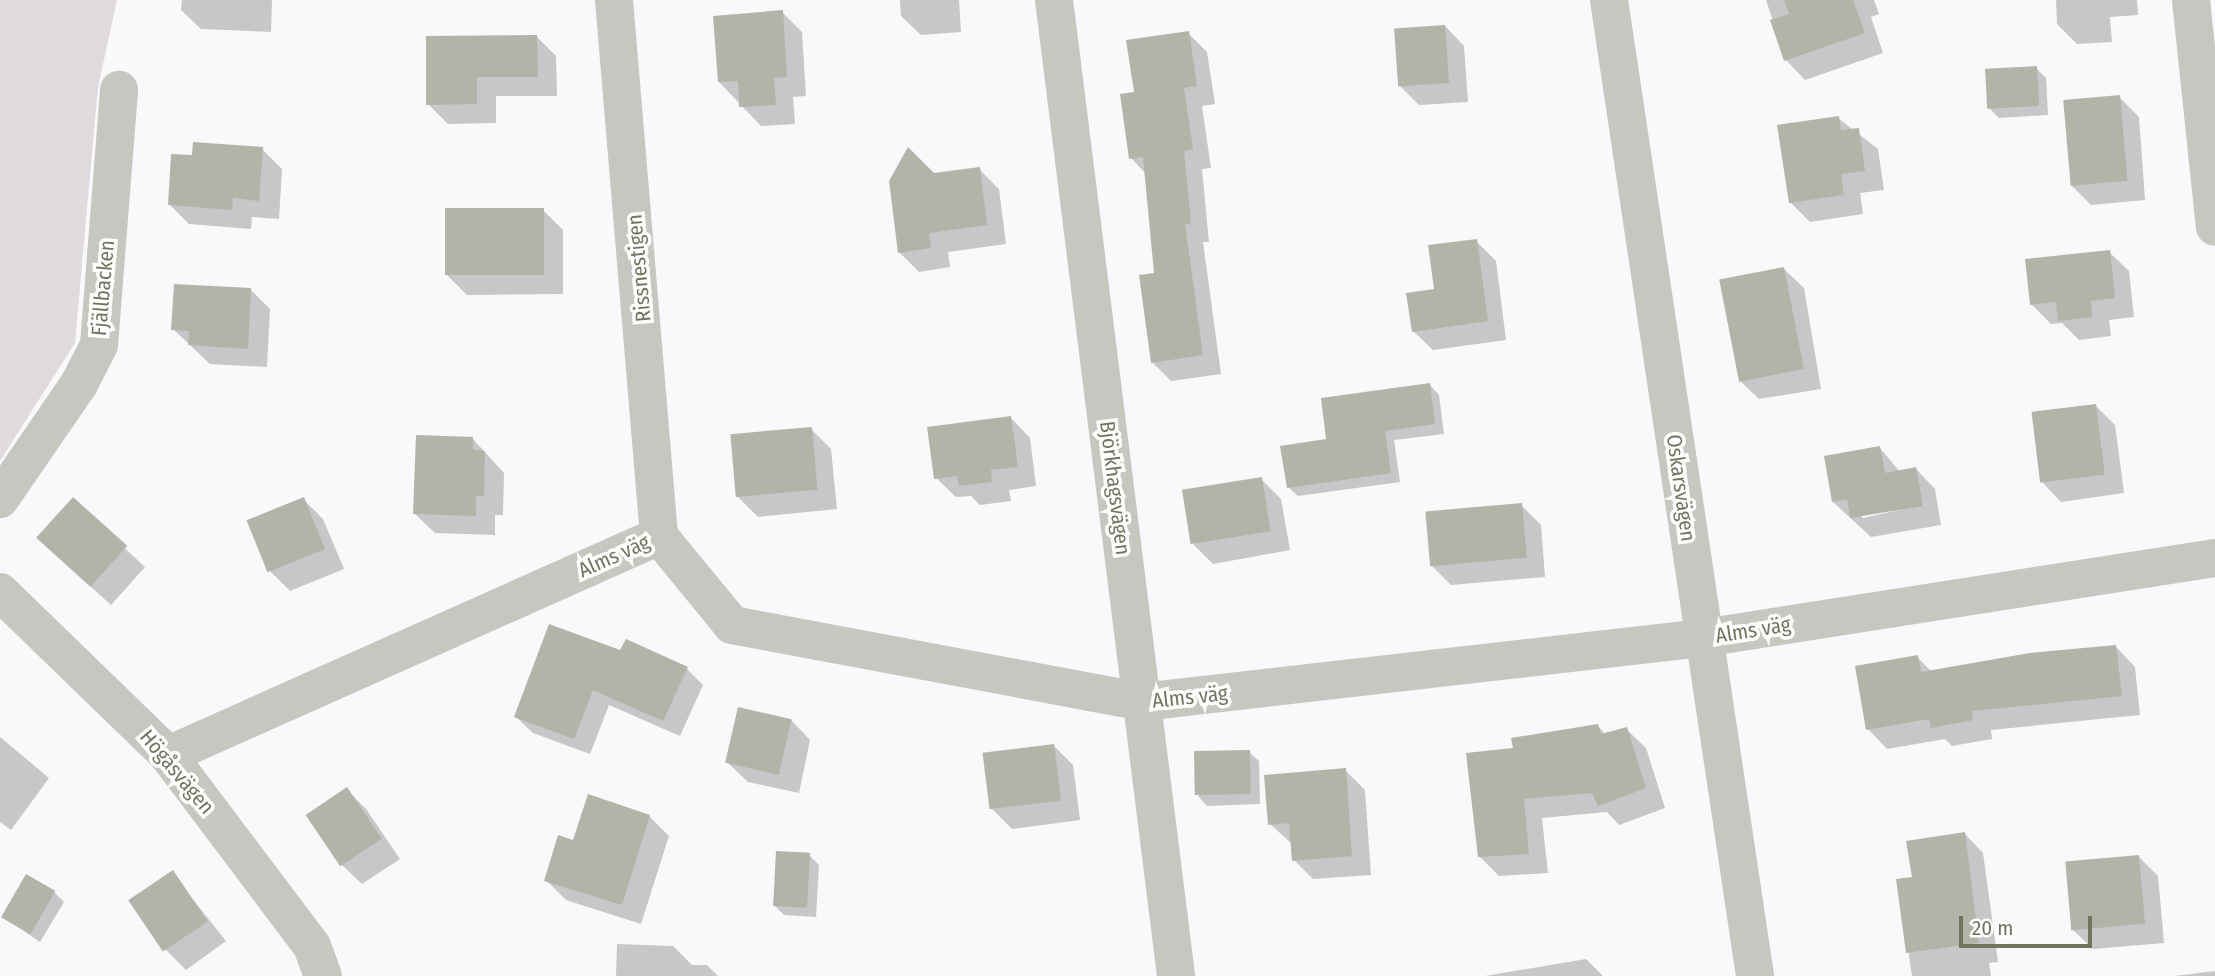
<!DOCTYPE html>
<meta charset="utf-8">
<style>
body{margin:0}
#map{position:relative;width:2215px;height:976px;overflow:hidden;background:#f9f8fa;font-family:"Fira Sans Condensed",sans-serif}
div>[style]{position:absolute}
.green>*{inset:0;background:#e0dadf}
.shadow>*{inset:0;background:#0003}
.building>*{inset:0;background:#b2b4a8;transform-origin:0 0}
.minor>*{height:38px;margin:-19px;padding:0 19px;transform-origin:19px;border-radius:19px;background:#c6c7c0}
span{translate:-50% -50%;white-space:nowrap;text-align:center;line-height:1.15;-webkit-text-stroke:7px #fff;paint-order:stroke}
.street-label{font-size:21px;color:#71745f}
.scale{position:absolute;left:1959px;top:916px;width:133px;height:32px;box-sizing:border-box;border:4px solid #71745f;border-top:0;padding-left:9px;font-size:21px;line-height:24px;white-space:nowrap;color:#71745f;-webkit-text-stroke:5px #fff;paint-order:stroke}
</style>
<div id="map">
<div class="green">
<i style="clip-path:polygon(0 0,117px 0,98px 87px,75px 343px,0 461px)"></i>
</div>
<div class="shadow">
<i style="clip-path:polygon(182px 0,272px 0,271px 32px,201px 29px,181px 10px)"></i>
<i style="clip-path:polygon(900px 0,959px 0,961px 32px,921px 35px,901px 16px)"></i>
<i style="clip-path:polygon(1766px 0,1874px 0,1879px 14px,1871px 17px,1883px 53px,1805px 80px,1786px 60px)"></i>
<i style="clip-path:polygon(2056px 0,2137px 0,2138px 15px,2110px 17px,2112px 42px,2077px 44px,2057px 24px)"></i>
<i style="clip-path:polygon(782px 12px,802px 32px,806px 96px,793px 97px,795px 124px,761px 126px,719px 82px)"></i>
<i style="clip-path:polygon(1445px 26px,1464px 46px,1468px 102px,1419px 105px,1399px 85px)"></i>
<i style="clip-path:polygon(1188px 33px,1207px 52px,1215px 104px,1202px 106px,1211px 168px,1202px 169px,1209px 242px,1203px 242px,1221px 374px,1171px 381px,1152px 362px,1156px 275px,1146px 174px,1131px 158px,1136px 94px)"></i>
<i style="clip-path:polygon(537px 37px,556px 56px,557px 96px,496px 96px,496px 123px,448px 124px,428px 104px)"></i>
<i style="clip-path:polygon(2036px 68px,2046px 78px,2048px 115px,1999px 118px,1989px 108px)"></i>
<i style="clip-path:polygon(2119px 97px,2139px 117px,2145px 200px,2091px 205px,2071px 185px)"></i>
<i style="clip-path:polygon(1838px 118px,1878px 149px,1884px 190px,1860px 193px,1863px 214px,1810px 222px,1790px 202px)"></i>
<i style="clip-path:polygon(262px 149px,282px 169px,279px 219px,252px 217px,251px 229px,189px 224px,169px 204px,194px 157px)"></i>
<i style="clip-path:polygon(979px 169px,999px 189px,1006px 244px,948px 252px,950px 267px,919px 272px,899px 252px,933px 174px)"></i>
<i style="clip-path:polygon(543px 210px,563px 230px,563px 294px,467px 295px,447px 275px)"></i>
<i style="clip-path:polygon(1476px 241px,1496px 261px,1506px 340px,1433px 350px,1413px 331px,1436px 291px)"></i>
<i style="clip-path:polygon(2109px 252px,2129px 271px,2134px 317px,2109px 320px,2111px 336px,2079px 340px,2062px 323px,2051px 324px,2032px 305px)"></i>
<i style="clip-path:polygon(1784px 269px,1804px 288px,1821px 389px,1759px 399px,1739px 380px)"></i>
<i style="clip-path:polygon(250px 289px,270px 309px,267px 367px,210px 364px,173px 329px)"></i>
<i style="clip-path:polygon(1430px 385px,1439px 395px,1444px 434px,1394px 440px,1400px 482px,1298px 496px,1288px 487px)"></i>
<i style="clip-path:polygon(2095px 405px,2115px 425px,2124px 493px,2061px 502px,2042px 482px)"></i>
<i style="clip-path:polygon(1011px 418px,1030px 438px,1036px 486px,1009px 490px,1011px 501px,980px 505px,971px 496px,956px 497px,936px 478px)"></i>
<i style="clip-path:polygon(811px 429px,831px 449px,837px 509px,758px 517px,738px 497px)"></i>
<i style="clip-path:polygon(473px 439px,504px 473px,503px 515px,495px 515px,495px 535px,435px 533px,415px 514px)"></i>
<i style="clip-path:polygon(evenodd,1880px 448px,1900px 472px,1916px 469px,1935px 489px,1941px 525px,1871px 537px,1833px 502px,1880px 448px,1931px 503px,1863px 518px,1860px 515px,1931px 503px)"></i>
<i style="clip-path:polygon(1261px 479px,1281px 499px,1290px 550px,1213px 564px,1193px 544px)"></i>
<i style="clip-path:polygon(303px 499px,323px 519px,344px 569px,290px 591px,270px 571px)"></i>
<i style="clip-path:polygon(73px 500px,145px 567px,111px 605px,58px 557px)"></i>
<i style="clip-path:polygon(1521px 505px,1541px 525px,1545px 577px,1451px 585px,1431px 565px)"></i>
<i style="clip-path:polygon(2116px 647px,2135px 667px,2140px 715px,1991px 730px,1992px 739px,1952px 746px,1945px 739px,1887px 749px,1868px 729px,1917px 657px,1932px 672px)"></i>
<i style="clip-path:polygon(621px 653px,687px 669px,703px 685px,680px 736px,609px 705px,590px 754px,533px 733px,516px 717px)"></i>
<i style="clip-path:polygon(791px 720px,810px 740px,799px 793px,748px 782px,728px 763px)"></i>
<i style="clip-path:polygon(1598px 726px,1606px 735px,1626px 729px,1646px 748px,1665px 808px,1619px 825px,1607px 812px,1542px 818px,1548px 873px,1499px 876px,1479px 856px,1515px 749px)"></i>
<i style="clip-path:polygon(0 737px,49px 778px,11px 830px,0 822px)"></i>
<i style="clip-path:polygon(1054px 746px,1073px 765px,1080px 820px,1012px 829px,992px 809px)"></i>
<i style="clip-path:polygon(1249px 752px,1259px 761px,1260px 804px,1207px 806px,1198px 796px)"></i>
<i style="clip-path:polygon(1345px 770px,1365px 790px,1371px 875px,1313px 879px,1294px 860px,1292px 844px,1270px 824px)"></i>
<i style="clip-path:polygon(346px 789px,366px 809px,400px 859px,362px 884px,342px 865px)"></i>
<i style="clip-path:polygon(649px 816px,669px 836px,641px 924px,566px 900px,546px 880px,575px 842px)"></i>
<i style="clip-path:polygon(1964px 833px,1983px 853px,1998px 962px,1989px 963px,1991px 976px,1912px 976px,1898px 881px,1914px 879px)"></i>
<i style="clip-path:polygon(809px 855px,819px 865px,816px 917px,784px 915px,774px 905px)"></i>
<i style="clip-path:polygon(2138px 856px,2158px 876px,2164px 943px,2093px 949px,2073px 930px)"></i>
<i style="clip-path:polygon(172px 873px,226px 941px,186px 970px,166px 950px)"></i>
<i style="clip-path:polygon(54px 892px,64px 902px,40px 942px,3px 917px)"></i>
<i style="clip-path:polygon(617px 944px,673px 946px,692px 965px,707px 965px,718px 976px,616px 976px)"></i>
<i style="clip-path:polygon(1586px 959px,1603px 976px,1485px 976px)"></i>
<i style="clip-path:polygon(2215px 971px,2215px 976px,2174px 976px)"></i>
</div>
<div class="building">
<i style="clip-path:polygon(1784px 0,1853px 0,1865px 33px,1784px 61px,1770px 20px,1789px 14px)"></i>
<i style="clip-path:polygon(783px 10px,787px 77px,774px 78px,776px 105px,739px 107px,738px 81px,718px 82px,713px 16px)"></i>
<i style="left:1445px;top:25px;width:58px;height:51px;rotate:86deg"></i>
<i style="clip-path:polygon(1189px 31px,1197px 86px,1184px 88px,1193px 149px,1184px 151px,1191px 224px,1185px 224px,1203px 355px,1151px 363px,1139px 275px,1154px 273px,1143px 157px,1129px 159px,1120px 94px,1134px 92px,1126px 40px)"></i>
<i style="clip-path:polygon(537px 35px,538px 77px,477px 77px,477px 104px,426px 105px,426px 36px)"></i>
<i style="left:2037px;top:66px;width:40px;height:52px;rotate:87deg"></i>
<i style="left:2120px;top:95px;width:86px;height:57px;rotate:85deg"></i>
<i style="clip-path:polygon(1839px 116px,1841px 130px,1859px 128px,1865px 171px,1841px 174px,1844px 195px,1789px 203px,1777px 125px)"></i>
<i style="clip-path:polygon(193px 142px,263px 147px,259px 201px,233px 198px,232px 210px,168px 205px,171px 154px,192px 155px)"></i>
<i style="clip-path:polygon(908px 147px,934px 173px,980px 167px,987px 225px,929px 233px,931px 248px,898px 253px,889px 181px)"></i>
<i style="left:544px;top:208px;width:67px;height:99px;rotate:90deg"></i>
<i style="clip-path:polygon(1477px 239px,1488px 321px,1412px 332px,1406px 293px,1434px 289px,1428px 245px)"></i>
<i style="clip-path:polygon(2110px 250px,2115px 298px,2091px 301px,2092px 317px,2058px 321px,2056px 302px,2030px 305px,2025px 259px)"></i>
<i style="left:1784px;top:267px;width:104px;height:66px;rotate:79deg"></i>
<i style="clip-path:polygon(174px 284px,251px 288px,248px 349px,188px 345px,189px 331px,171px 330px)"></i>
<i style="clip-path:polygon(1430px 383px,1435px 424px,1385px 431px,1391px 473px,1287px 488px,1280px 446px,1326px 439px,1321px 398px)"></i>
<i style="left:2096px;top:404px;width:71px;height:65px;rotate:83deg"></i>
<i style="clip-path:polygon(1011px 416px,1018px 467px,991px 470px,992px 482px,959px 486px,957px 476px,934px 479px,927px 427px)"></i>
<i style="left:812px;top:427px;width:63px;height:82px;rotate:85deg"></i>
<i style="clip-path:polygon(416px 435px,473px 437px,473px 450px,485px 451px,484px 496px,476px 496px,476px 516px,413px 514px)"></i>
<i style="clip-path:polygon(1880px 446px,1885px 473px,1916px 467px,1923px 506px,1850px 518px,1847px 499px,1832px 502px,1824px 456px)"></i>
<i style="left:1262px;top:477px;width:55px;height:81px;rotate:81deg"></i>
<i style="left:73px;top:497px;width:73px;height:55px;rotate:42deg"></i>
<i style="left:304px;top:497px;width:56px;height:62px;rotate:68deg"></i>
<i style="left:1522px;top:503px;width:55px;height:97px;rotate:85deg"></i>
<i style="clip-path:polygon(549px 624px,620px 650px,626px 639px,688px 667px,663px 721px,593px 690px,574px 739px,514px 717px)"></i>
<i style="clip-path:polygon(2116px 645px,2122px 696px,1972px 711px,1973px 720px,1931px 728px,1929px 719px,1866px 730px,1855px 666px,1918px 655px,1921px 672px,2030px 653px)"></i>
<i style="left:738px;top:707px;width:55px;height:57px;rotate:13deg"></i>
<i style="clip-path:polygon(1598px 724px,1601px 734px,1627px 727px,1646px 788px,1598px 806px,1592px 793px,1524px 799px,1529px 854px,1478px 857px,1466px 753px,1513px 748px,1511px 738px)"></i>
<i style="left:1054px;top:744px;width:57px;height:72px;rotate:83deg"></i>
<i style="left:1250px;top:750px;width:44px;height:56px;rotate:89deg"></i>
<i style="clip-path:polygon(1346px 768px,1352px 856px,1292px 861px,1289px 823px,1268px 825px,1264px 775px)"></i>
<i style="left:347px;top:787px;width:62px;height:50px;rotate:56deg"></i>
<i style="clip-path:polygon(588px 794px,650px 815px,622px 905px,544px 881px,558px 835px,573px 840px)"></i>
<i style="clip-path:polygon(1965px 832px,1979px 943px,1906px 953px,1896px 879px,1912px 877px,1906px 841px)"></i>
<i style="left:776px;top:851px;width:34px;height:55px;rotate:3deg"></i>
<i style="left:2139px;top:855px;width:69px;height:74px;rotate:85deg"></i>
<i style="left:173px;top:870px;width:62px;height:54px;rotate:56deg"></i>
<i style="left:26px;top:874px;width:34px;height:50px;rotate:30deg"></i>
</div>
<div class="minor">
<i style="left:614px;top:0;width:538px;rotate:85.2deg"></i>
<i style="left:1054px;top:0;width:984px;rotate:82.87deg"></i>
<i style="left:1609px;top:0;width:987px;rotate:81.49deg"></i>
<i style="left:2191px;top:0;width:228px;rotate:84deg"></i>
<i style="left:0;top:499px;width:140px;rotate:-55.5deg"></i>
<i style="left:79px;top:384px;width:44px;rotate:-62.9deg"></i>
<i style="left:99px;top:345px;width:256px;rotate:-85.5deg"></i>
<i style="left:0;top:592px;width:234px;rotate:44.1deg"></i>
<i style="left:168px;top:755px;width:239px;rotate:53deg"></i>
<i style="left:312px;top:946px;width:32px;rotate:70deg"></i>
<i style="left:168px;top:755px;width:538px;rotate:-24.04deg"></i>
<i style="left:659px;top:536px;width:115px;rotate:50.6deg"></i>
<i style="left:732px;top:625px;width:417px;rotate:10.6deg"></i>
<i style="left:1142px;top:702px;width:565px;rotate:-6.51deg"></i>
<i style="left:1703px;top:638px;width:518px;rotate:-8.88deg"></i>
</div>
<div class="street-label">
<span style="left:639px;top:268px;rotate:-95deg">Rissnestigen</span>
<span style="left:103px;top:288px;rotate:-85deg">Fjällbacken</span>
<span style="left:1115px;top:488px;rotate:83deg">Björkhagsvägen</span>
<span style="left:1681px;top:488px;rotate:82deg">Oskarsvägen</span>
<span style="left:614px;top:556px;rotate:-24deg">Alms väg</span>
<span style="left:1753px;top:630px;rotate:-9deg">Alms väg</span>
<span style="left:1190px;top:697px;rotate:-6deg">Alms väg</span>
<span style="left:177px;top:772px;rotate:50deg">Högåsvägen</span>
</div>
<div class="scale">20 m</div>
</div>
